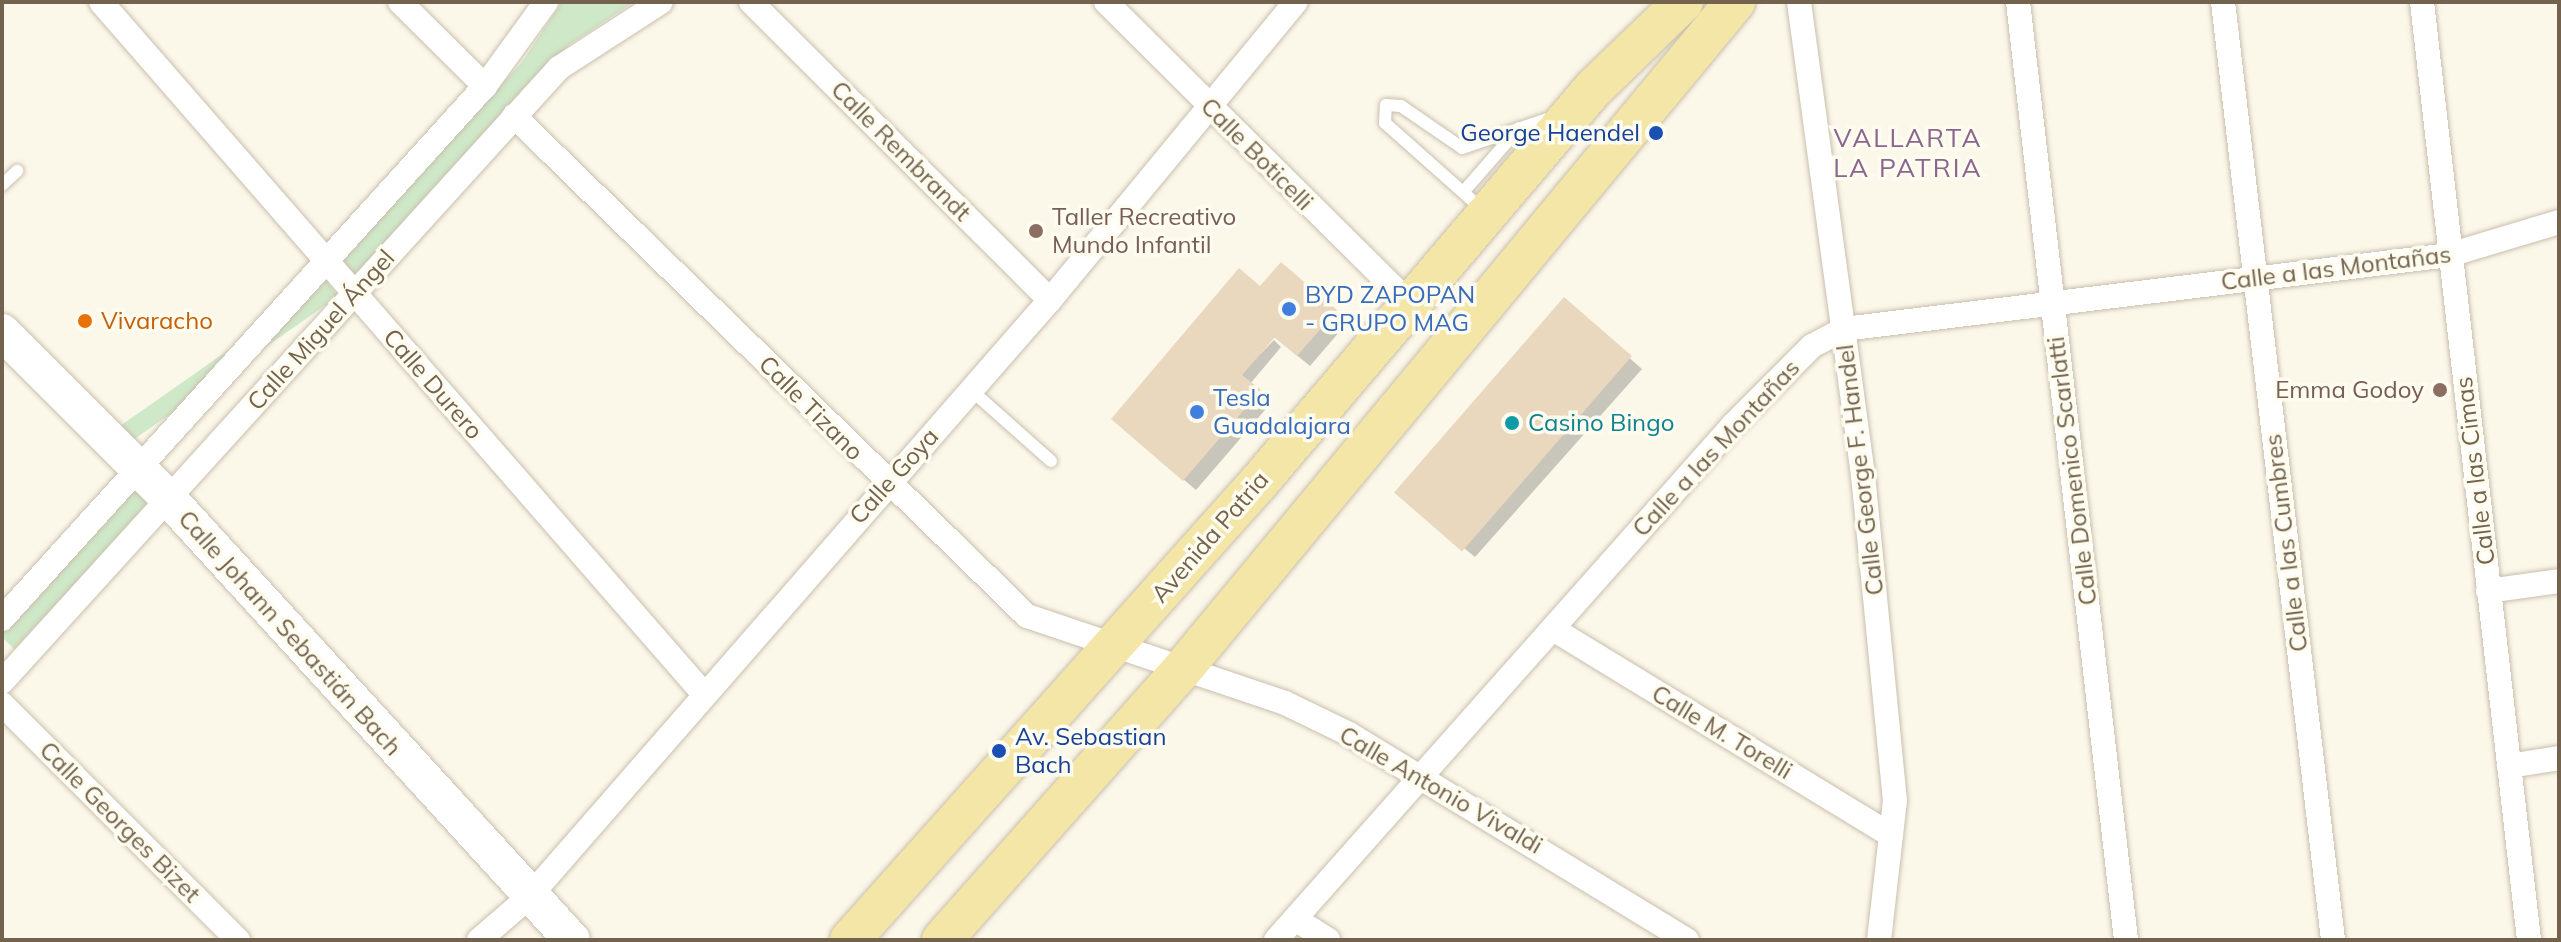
<!DOCTYPE html>
<meta charset="utf-8">
<style>
body{margin:0}
#map{position:relative;width:2561px;height:942px;overflow:hidden;background:#fbf7e9;font-family:Mulish,sans-serif}
div>[style]{position:absolute}
.green>*{inset:0;background:#cfe8c8;transform-origin:0 0}
.shadow>*{inset:0;background:#0003}
.building>*{inset:0;background:#e9d7be;transform-origin:0 0}
.roads{filter:drop-shadow(0 0 2px #c9bfad) drop-shadow(0 0 2px #c9bfad)}
.lane>*{height:12px;margin:-6px;padding:0 6px;transform-origin:6px;border-radius:6px;background:#fff}
.street>*{height:24px;margin:-12px;padding:0 12px;transform-origin:12px;border-radius:12px;background:#fff}
.secondary>*{height:36px;margin:-18px;padding:0 18px;transform-origin:18px;border-radius:18px;background:#fff}
.primary>*{height:40px;margin:-20px;padding:0 20px;transform-origin:20px;border-radius:20px;background:#f4e6a7}
.dots>*{width:22px;height:22px;translate:-50% -50%;box-sizing:border-box;border:4px solid #fefbef;border-radius:50%}
span{translate:-50% -50%;white-space:nowrap;text-align:center;line-height:1.15;-webkit-text-stroke:7px #fefbef;paint-order:stroke}
.transit-label{font-size:24px;color:#164399}
.right{translate:-100% -50%;text-align:right}
.left{translate:0 -50%;text-align:left}
.street-label{font-size:24px;color:#73634e}
.education-label{font-size:24px;color:#785e54}
.shop-label{font-size:24px;color:#366cbe}
.food-label{font-size:24px;color:#c56008}
.culture-label{font-size:24px;color:#0d838f}
.neighbourhood-label{font-size:26px;color:#8a668f;letter-spacing:2px}
.frame{position:absolute;inset:0;border:4px solid #73634e;pointer-events:none}
</style>
<div id="map">
<div class="green">
<i style="clip-path:polygon(562px 2px,634px 2px,569px 45px,355px 280px,340px 262px,522px 62px)"></i>
<i style="left:327px;top:281px;width:19px;height:251px;rotate:55deg"></i>
<i style="left:138px;top:484px;width:22px;height:205px;rotate:43deg"></i>
</div>
<div class="shadow">
<i style="clip-path:polygon(1282px 264px,1347px 323px,1310px 366px,1273px 336px,1235px 380px,1274px 340px,1281px 347px,1250px 384px,1271px 403px,1196px 490px,1125px 430px)"></i>
<i style="clip-path:polygon(1564px 300px,1642px 369px,1475px 557px,1406px 501px)"></i>
</div>
<div class="building">
<i style="clip-path:polygon(1281px 262px,1337px 310px,1297px 356px,1275px 337px,1242px 375px,1261px 390px,1183px 481px,1111px 419px,1239px 268px,1260px 286px)"></i>
<i style="left:1564px;top:297px;width:90px;height:259px;rotate:41deg"></i>
</div>
<div class="roads">
<div class="lane">
<i style="left:2px;top:185px;width:21px;rotate:-43deg"></i>
<i style="left:1465px;top:190px;width:82px;rotate:-48.9deg"></i>
<i style="left:1483px;top:210px;width:131px;rotate:-138.4deg"></i>
<i style="left:1385px;top:123px;width:18px;rotate:-87deg"></i>
<i style="left:1386px;top:105px;width:15px;rotate:4deg"></i>
<i style="left:1401px;top:106px;width:74px;rotate:34.5deg"></i>
<i style="left:1462px;top:148px;width:99px;rotate:-18.8deg"></i>
<i style="left:971px;top:390px;width:107px;rotate:41.6deg"></i>
</div>
<div class="street">
<i style="left:101px;top:2px;width:915px;rotate:48.94deg"></i>
<i style="left:400px;top:2px;width:120px;rotate:44.7deg"></i>
<i style="left:751px;top:2px;width:422px;rotate:44.9deg"></i>
<i style="left:1106px;top:2px;width:429px;rotate:44.8deg"></i>
<i style="left:1799px;top:2px;width:477px;rotate:82.3deg"></i>
<i style="left:1863px;top:475px;width:327px;rotate:84.4deg"></i>
<i style="left:1895px;top:800px;width:141px;rotate:96.5deg"></i>
<i style="left:2018px;top:2px;width:944px;rotate:83.43deg"></i>
<i style="left:2223px;top:2px;width:944px;rotate:83.31deg"></i>
<i style="left:2422px;top:2px;width:944px;rotate:83.49deg"></i>
<i style="left:514px;top:116px;width:716px;rotate:44.26deg"></i>
<i style="left:1027px;top:616px;width:272px;rotate:18.6deg"></i>
<i style="left:1285px;top:703px;width:71px;rotate:25.8deg"></i>
<i style="left:1349px;top:734px;width:396px;rotate:31.4deg"></i>
<i style="left:2488px;top:591px;width:72px;rotate:-8deg"></i>
<i style="left:2px;top:619px;width:719px;rotate:-47.82deg"></i>
<i style="left:485px;top:86px;width:104px;rotate:-54deg"></i>
<i style="left:1553px;top:629px;width:396px;rotate:31.4deg"></i>
<i style="left:2px;top:682px;width:829px;rotate:-47.79deg"></i>
<i style="left:559px;top:68px;width:121px;rotate:-32.9deg"></i>
<i style="left:2px;top:704px;width:334px;rotate:45deg"></i>
<i style="left:2509px;top:766px;width:51px;rotate:-9.1deg"></i>
<i style="left:1295px;top:919px;width:39px;rotate:32deg"></i>
<i style="left:479px;top:940px;width:66px;rotate:-40.7deg"></i>
<i style="left:529px;top:897px;width:792px;rotate:-48.89deg"></i>
<i style="left:1050px;top:300px;width:386px;rotate:-50.5deg"></i>
<i style="left:1276px;top:940px;width:689px;rotate:-48.41deg"></i>
<i style="left:1733px;top:425px;width:112px;rotate:-45deg"></i>
<i style="left:1812px;top:346px;width:36px;rotate:-28deg"></i>
<i style="left:1844px;top:329px;width:610px;rotate:-6.97deg"></i>
<i style="left:2449px;top:255px;width:115px;rotate:-16.7deg"></i>
</div>
<div class="secondary">
<i style="left:2px;top:332px;width:236px;rotate:45deg"></i>
<i style="left:169px;top:499px;width:597px;rotate:47.58deg"></i>
</div>
<div class="primary">
<i style="left:850px;top:940px;width:615px;rotate:-48.23deg"></i>
<i style="left:1260px;top:481px;width:514px;rotate:-49.65deg"></i>
<i style="left:1593px;top:89px;width:125px;rotate:-44deg"></i>
<i style="left:942px;top:940px;width:360px;rotate:-48.4deg"></i>
<i style="left:1181px;top:671px;width:869px;rotate:-50.37deg"></i>
</div>
</div>
<div class="dots">
<i style="left:1656px;top:133px;background:#1a4fb4"></i>
<i style="left:1036px;top:231px;background:#8d6e63"></i>
<i style="left:1289px;top:309px;background:#3f7fe0"></i>
<i style="left:85px;top:321px;background:#e8710a"></i>
<i style="left:2440px;top:390px;background:#8d6e63"></i>
<i style="left:1197px;top:412px;background:#3f7fe0"></i>
<i style="left:1512px;top:423px;background:#0f9aa8"></i>
<i style="left:999px;top:751px;background:#1a4fb4"></i>
</div>
<div class="transit-label">
<span class="right" style="left:1640px;top:133px">George Haendel</span>
<span class="left" style="left:1015px;top:751px">Av. Sebastian<br>Bach</span>
</div>
<div class="street-label">
<span style="left:901px;top:151px;rotate:45deg">Calle Rembrandt</span>
<span style="left:1257px;top:154px;rotate:45deg">Calle Boticelli</span>
<span style="left:2336px;top:268px;rotate:-7deg">Calle a las Montañas</span>
<span style="left:321px;top:330px;rotate:-48deg">Calle Miguel Ángel</span>
<span style="left:433px;top:384px;rotate:49deg">Calle Durero</span>
<span style="left:811px;top:408px;rotate:45deg">Calle Tizano</span>
<span style="left:1716px;top:448px;rotate:-47deg">Calle a las Montañas</span>
<span style="left:1860px;top:470px;rotate:-97deg">Calle George F. Handel</span>
<span style="left:2072px;top:471px;rotate:-97deg">Calle Domenico Scarlatti</span>
<span style="left:2475px;top:471px;rotate:-97deg">Calle a las Cimas</span>
<span style="left:894px;top:476px;rotate:-48deg">Calle Goya</span>
<span style="left:1210px;top:537px;rotate:-49deg">Avenida Patria</span>
<span style="left:2286px;top:543px;rotate:-97deg">Calle a las Cumbres</span>
<span style="left:290px;top:633px;rotate:48deg">Calle Johann Sebastián Bach</span>
<span style="left:1722px;top:732px;rotate:31deg">Calle M. Torelli</span>
<span style="left:1441px;top:790px;rotate:30deg">Calle Antonio Vivaldi</span>
<span style="left:120px;top:822px;rotate:45deg">Calle Georges Bizet</span>
</div>
<div class="education-label">
<span class="left" style="left:1052px;top:231px">Taller Recreativo<br>Mundo Infantil</span>
<span class="right" style="left:2424px;top:390px">Emma Godoy</span>
</div>
<div class="shop-label">
<span class="left" style="left:1305px;top:309px">BYD ZAPOPAN<br>- GRUPO MAG</span>
<span class="left" style="left:1213px;top:412px">Tesla<br>Guadalajara</span>
</div>
<div class="food-label">
<span class="left" style="left:101px;top:321px">Vivaracho</span>
</div>
<div class="culture-label">
<span class="left" style="left:1528px;top:423px">Casino Bingo</span>
</div>
<div class="neighbourhood-label">
<span style="left:1908px;top:153px">VALLARTA<br>LA PATRIA</span>
</div>
<div class="frame"></div>
</div>
